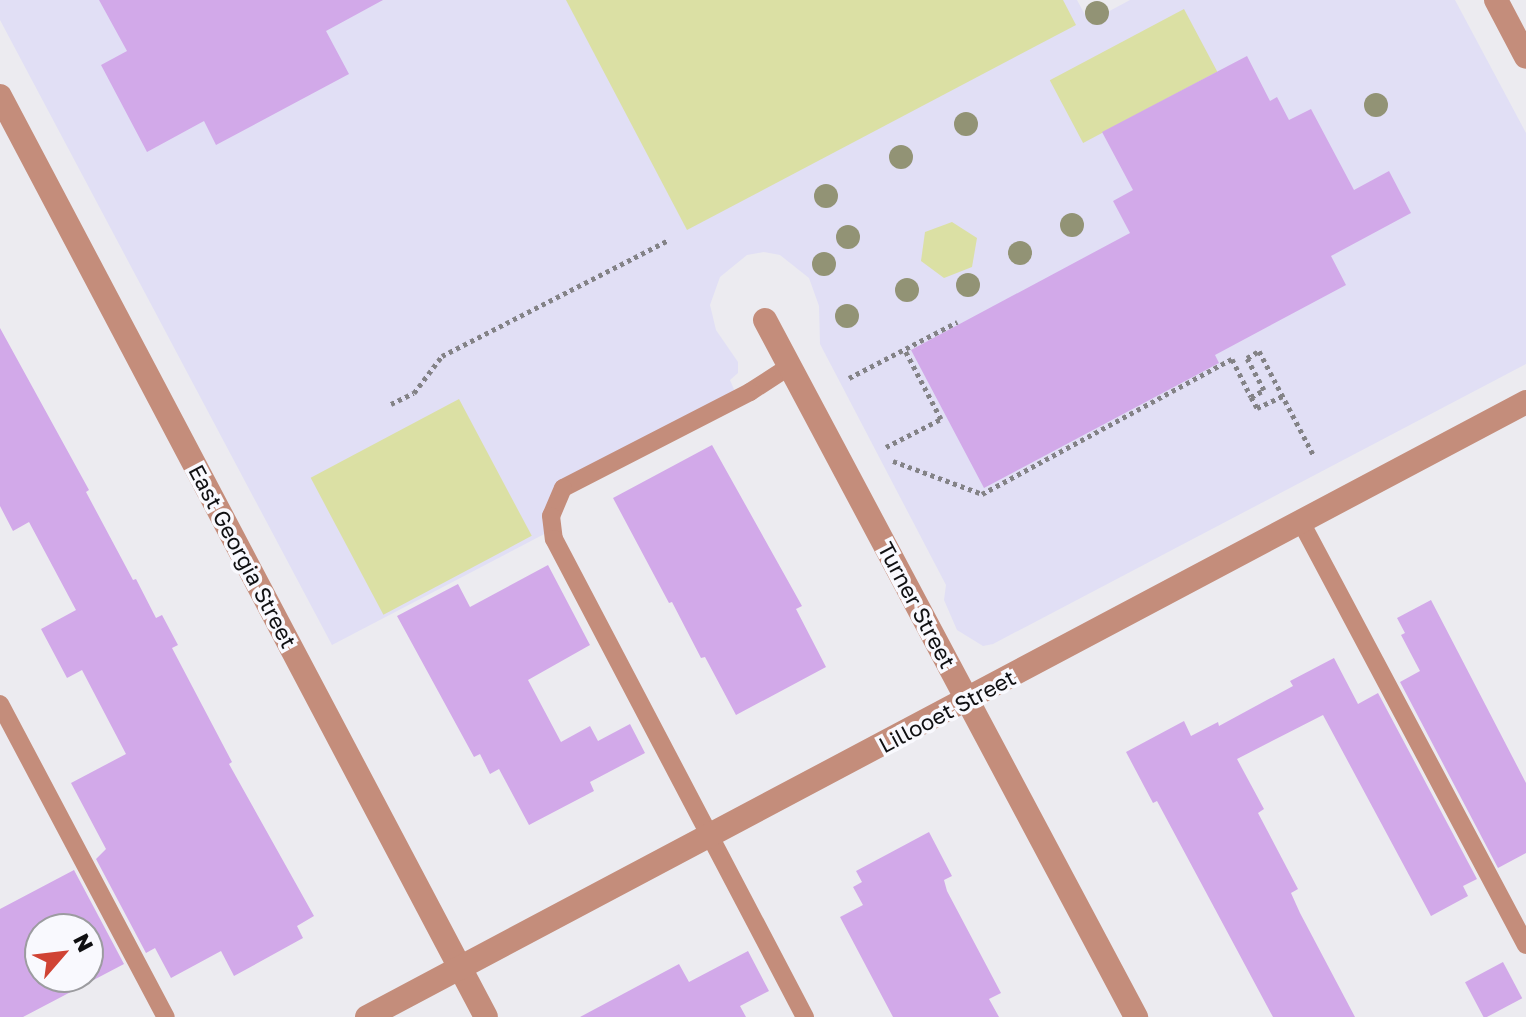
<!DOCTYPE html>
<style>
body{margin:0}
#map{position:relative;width:1526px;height:1017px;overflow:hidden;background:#ecebf0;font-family:"Golos Text",sans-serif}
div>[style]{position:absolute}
.education>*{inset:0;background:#e1dff5}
.green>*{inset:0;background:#dbe0a4;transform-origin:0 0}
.building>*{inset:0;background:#d2a9e9;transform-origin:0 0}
.path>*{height:5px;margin-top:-2.5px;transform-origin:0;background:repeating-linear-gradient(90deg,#838286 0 4px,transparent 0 8px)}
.lane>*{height:18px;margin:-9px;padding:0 9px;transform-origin:9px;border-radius:9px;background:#c48d7b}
.street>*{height:24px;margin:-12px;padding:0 12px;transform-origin:12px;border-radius:12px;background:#c48d7b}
.trees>*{width:24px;height:24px;margin:-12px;border-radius:50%;background:#929375}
span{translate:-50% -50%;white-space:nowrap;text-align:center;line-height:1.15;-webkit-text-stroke:7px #f9f9fe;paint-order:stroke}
.street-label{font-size:22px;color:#101012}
.north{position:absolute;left:24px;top:913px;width:80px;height:80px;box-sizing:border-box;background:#f9f9fe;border:2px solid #9c9ca0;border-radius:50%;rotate:62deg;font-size:22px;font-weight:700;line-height:32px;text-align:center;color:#101012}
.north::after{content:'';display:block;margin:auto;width:28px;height:36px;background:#d04334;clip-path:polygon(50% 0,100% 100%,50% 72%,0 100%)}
</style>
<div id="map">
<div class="education">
<i style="clip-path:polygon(0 0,1077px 0,1089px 22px,1130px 0,1455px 0,1526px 133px,1526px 364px,993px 644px,983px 646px,957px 630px,944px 600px,946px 585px,820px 344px,819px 306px,809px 278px,780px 255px,764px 252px,747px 255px,720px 277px,710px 305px,716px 330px,738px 362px,738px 373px,730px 380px,738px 399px,563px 488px,552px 530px,332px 645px,0 20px)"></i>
</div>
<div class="green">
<i style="clip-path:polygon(566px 0,1063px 0,1076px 25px,687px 230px)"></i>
<i style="left:1184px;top:9px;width:71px;height:152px;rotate:62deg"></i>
<i style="clip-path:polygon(952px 222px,977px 238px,972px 267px,944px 278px,921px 261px,925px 232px)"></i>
<i style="left:459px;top:399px;width:155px;height:168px;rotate:62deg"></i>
</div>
<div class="building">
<i style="clip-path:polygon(99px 0,383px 0,326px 31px,349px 74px,216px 145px,204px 121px,147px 152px,101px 65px,127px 51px)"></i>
<i style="clip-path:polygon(1247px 56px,1270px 101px,1277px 97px,1289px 120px,1311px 109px,1354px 190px,1389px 171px,1411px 213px,1331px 256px,1346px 285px,1215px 355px,1219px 363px,984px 488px,911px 350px,1130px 233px,1113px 201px,1133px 190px,1102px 132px)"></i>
<i style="clip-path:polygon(0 328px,89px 490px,86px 492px,133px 580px,136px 579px,156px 618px,162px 615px,178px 645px,172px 648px,232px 762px,229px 764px,314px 916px,297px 926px,303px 938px,234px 976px,221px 951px,171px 978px,155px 948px,146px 953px,96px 859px,106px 849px,71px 783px,126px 754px,82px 670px,67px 678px,41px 629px,76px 610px,29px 522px,13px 531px,0 506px)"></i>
<i style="clip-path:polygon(712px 445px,802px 606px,796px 609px,826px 667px,736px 715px,705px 657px,701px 658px,672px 602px,669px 603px,613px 498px)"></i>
<i style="clip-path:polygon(548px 565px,590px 645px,528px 680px,561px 742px,590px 726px,598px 741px,630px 724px,645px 753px,590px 782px,594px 791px,529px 825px,499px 769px,490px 774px,480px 754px,474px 757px,397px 616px,458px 584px,470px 607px)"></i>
<i style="clip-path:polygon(1431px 600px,1526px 783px,1526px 853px,1498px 868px,1400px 682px,1420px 671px,1401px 635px,1405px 633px,1397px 618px)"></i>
<i style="clip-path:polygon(1334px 658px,1358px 704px,1378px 693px,1477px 879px,1463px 886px,1468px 896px,1431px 916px,1323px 715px,1237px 759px,1264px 809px,1258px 813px,1298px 889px,1291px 893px,1300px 913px,1355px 1017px,1273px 1017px,1157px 801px,1153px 803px,1126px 752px,1184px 721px,1191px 736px,1218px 722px,1219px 726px,1293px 686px,1290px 681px)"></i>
<i style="clip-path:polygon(929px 832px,952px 876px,944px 880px,947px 891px,1001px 993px,989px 999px,999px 1017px,893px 1017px,840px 917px,863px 905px,853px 887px,862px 882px,856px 871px)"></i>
<i style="clip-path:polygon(evenodd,74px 870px,124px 964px,23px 1017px,0 1017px,0 909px,74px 870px,40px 929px,88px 929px,88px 977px,40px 977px,40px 929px)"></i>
<i style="clip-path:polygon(748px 951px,769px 991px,740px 1006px,746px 1017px,580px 1017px,679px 964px,689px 982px)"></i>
<i style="left:1503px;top:962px;width:41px;height:43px;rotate:62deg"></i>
</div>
<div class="path">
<i style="left:849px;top:378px;width:122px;rotate:-27.4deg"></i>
<i style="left:1251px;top:397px;width:13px;rotate:61deg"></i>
<i style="left:1257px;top:408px;width:29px;rotate:-25deg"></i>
<i style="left:391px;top:404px;width:25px;rotate:-26deg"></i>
<i style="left:414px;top:393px;width:46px;rotate:-52.9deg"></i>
<i style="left:442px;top:356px;width:255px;rotate:-27.1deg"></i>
<i style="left:886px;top:447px;width:62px;rotate:-27deg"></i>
<i style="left:941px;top:419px;width:78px;rotate:-117.6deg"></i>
<i style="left:893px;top:461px;width:95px;rotate:20.3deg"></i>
<i style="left:982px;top:494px;width:284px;rotate:-28.4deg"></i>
<i style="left:1232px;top:359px;width:42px;rotate:63.4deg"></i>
<i style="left:1251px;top:397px;width:15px;rotate:-28deg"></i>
<i style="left:1264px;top:390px;width:36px;rotate:-118deg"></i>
<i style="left:1247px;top:358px;width:14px;rotate:-30deg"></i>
<i style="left:1259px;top:351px;width:119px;rotate:62.4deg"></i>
</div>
<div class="lane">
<i style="left:790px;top:366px;width:48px;rotate:147deg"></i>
<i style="left:750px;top:392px;width:210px;rotate:152.8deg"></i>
<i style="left:563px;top:488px;width:30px;rotate:113deg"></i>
<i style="left:551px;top:516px;width:23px;rotate:83deg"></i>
<i style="left:554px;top:539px;width:540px;rotate:62.3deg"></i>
<i style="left:1301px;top:522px;width:479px;rotate:62deg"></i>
<i style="left:0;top:704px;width:354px;rotate:62.1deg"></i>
</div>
<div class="street">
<i style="left:1496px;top:0;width:64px;rotate:62.2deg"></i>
<i style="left:0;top:96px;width:1041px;rotate:62.18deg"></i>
<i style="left:765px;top:320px;width:790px;rotate:61.97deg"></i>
<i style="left:367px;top:1017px;width:1312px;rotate:-27.95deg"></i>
</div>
<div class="trees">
<i style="left:1097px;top:13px"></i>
<i style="left:1376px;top:105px"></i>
<i style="left:966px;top:124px"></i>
<i style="left:901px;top:157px"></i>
<i style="left:826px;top:196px"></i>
<i style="left:1072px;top:225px"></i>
<i style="left:848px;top:237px"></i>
<i style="left:1020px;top:253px"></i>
<i style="left:824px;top:264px"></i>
<i style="left:968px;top:285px"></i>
<i style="left:907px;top:290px"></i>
<i style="left:847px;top:316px"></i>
</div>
<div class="street-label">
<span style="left:243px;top:556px;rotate:62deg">East Georgia Street</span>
<span style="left:917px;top:605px;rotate:62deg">Turner Street</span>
<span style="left:947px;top:711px;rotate:-28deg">Lillooet Street</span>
</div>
<div class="north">N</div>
</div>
